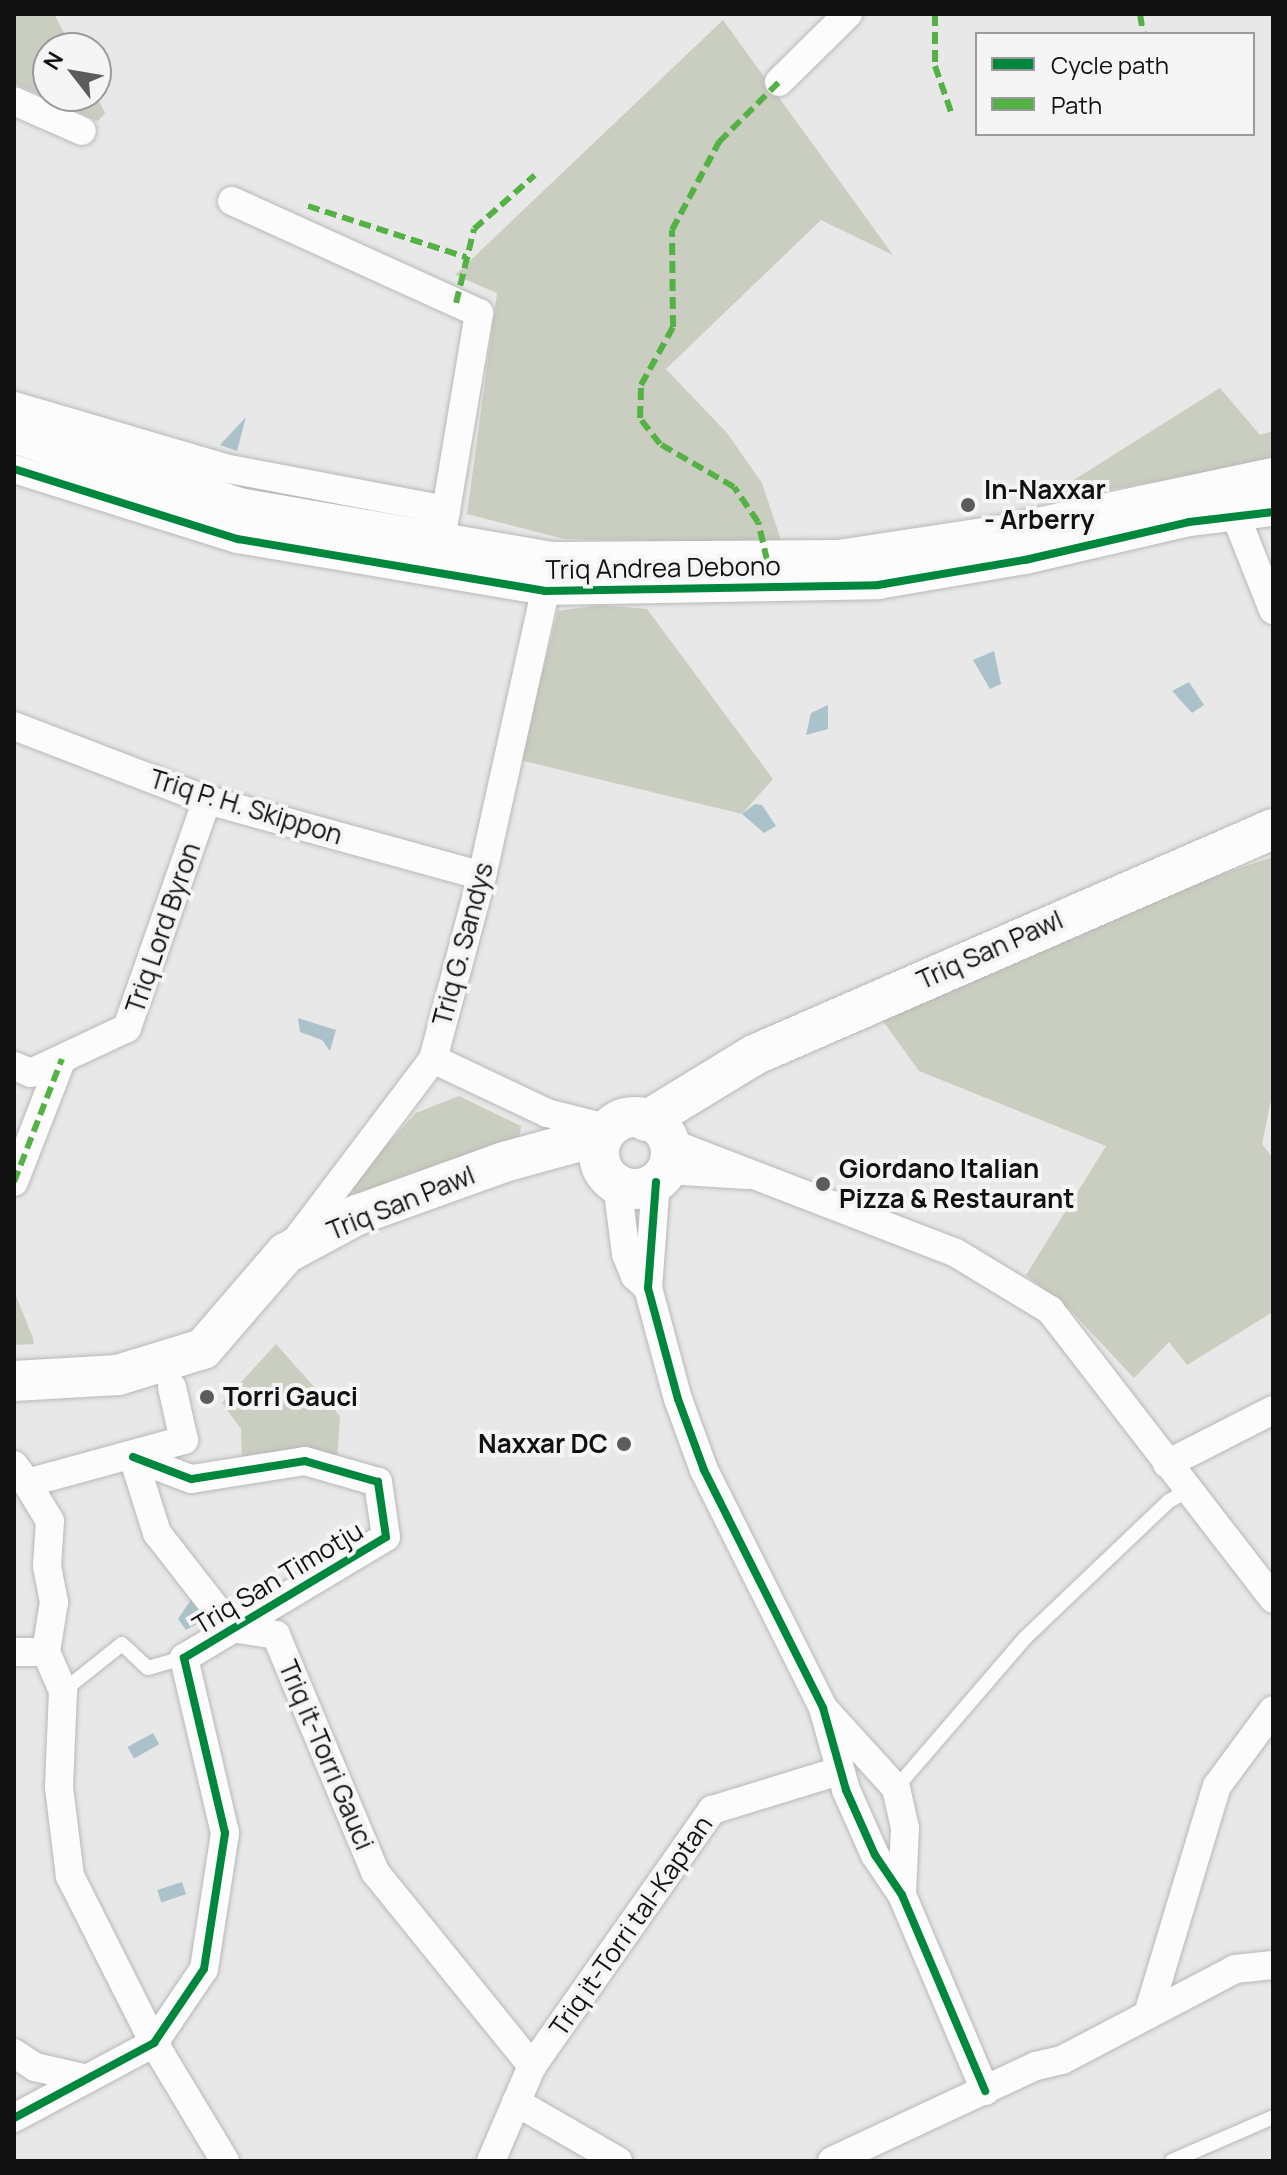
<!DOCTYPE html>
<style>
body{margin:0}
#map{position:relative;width:1287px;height:2175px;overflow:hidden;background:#e8e8e8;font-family:Manrope,sans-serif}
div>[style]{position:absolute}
.green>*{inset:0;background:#c9cec0}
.water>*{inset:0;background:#abc2cb;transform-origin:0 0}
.roads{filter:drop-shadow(0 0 2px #b8b8b8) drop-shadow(0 0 2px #b8b8b8)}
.lane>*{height:14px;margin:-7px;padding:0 7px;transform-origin:7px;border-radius:7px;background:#fcfcfc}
.street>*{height:28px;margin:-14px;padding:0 14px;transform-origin:14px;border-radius:14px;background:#fcfcfc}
.secondary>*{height:40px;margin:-20px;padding:0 20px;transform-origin:20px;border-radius:20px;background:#fcfcfc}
.secondary>.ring{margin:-20px;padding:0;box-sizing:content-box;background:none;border:40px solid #fcfcfc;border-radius:50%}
.quiet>*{height:6px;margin-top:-3px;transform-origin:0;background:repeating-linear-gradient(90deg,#54b144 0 12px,transparent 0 18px)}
.cycleway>*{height:8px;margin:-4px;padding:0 4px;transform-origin:4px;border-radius:4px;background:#00873e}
.dots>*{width:22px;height:22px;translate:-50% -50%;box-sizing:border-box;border:4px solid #f5f5f6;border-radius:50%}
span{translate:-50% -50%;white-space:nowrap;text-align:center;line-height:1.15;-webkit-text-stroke:8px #f5f5f6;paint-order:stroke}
.poi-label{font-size:26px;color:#111;font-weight:700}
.left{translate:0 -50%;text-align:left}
.right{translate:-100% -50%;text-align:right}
.street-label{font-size:26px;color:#111}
.frame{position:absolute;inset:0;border:16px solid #111;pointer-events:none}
.legend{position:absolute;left:975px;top:32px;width:280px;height:104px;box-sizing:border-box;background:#f5f5f6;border:2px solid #9a9a9a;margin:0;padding:10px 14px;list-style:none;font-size:24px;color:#111}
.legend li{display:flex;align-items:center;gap:16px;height:40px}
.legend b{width:40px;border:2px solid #9a9a9a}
.north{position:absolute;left:32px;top:32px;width:80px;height:80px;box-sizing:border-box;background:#f5f5f6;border:2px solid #9a9a9a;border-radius:50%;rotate:301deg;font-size:22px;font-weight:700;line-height:32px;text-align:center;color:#111}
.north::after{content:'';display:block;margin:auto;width:28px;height:36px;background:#5c5c5c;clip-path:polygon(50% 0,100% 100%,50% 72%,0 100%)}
</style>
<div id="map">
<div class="green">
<i style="clip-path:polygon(14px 14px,54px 14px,72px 48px,48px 48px,48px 96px,96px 95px,105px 113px,98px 121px,14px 83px)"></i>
<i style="clip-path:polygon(723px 20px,893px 255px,821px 220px,666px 369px,727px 433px,762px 483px,782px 543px,564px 539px,467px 514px,497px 293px,455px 275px)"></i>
<i style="clip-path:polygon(1220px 388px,1260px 435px,1273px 431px,1273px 460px,1037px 503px)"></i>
<i style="clip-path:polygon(600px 605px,647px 609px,773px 779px,742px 814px,520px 760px,558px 611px)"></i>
<i style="clip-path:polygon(1273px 857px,1273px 1091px,1262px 1144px,1273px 1158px,1273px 1312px,1187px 1365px,1169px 1342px,1134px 1378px,1070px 1310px,1026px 1275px,1106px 1146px,919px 1071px,883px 1021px,1165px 893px)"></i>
<i style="clip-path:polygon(459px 1096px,521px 1126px,519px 1142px,364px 1197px,347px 1188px,416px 1113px)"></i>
<i style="clip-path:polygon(14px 1291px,33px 1338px,34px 1344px,14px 1345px)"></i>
<i style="clip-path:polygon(276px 1344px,340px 1416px,337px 1460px,242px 1463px,241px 1429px,222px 1403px)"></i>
</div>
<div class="water">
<i style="clip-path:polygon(246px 417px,237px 451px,220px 445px)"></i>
<i style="clip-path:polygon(994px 651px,1001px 684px,990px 689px,973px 660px)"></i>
<i style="clip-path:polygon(1189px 682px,1204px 705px,1192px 713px,1172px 691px)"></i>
<i style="clip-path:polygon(828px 705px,828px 729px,806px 735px,811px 713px)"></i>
<i style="clip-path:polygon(755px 804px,762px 805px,776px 826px,764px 833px,742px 814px)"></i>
<i style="clip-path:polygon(298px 1018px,336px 1030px,330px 1051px,322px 1040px,300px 1032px)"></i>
<i style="clip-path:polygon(192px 1598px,204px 1612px,202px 1621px,186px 1630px,178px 1619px)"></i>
<i style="left:153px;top:1733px;width:13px;height:29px;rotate:61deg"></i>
<i style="left:182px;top:1882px;width:13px;height:26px;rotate:72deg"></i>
</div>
<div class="roads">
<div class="lane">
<i style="left:63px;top:1691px;width:75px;rotate:-38.5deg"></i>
<i style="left:122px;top:1644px;width:35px;rotate:43deg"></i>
<i style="left:148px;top:1668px;width:37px;rotate:-16deg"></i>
<i style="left:896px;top:1788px;width:198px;rotate:-49.3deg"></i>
<i style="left:1025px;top:1638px;width:199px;rotate:-43.6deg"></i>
<i style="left:1169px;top:1501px;width:23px;rotate:-29deg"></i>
<i style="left:1172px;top:2161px;width:110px;rotate:-23.5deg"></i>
</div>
<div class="street">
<i style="left:779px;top:82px;width:97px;rotate:-44.6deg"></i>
<i style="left:14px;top:101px;width:74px;rotate:23.8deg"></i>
<i style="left:232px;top:201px;width:271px;rotate:24.4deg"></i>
<i style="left:479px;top:313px;width:236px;rotate:99.5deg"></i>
<i style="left:14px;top:406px;width:219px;rotate:16.4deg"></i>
<i style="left:224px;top:468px;width:226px;rotate:10.7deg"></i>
<i style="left:14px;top:469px;width:235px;rotate:17.4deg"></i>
<i style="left:238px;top:539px;width:311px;rotate:9.6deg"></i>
<i style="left:545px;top:591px;width:333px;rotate:-1deg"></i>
<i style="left:878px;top:585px;width:149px;rotate:-9.7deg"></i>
<i style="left:1025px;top:560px;width:168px;rotate:-13deg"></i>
<i style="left:1189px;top:522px;width:85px;rotate:-6.8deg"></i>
<i style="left:1237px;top:519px;width:98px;rotate:68.4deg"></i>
<i style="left:14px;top:726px;width:207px;rotate:21deg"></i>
<i style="left:207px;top:800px;width:285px;rotate:15.4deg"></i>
<i style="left:433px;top:1059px;width:126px;rotate:25.3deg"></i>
<i style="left:547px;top:1113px;width:61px;rotate:14.3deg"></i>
<i style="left:14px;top:1066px;width:18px;rotate:22deg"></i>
<i style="left:31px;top:1073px;width:106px;rotate:-25.1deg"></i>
<i style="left:127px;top:1028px;width:242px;rotate:-70.7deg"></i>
<i style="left:671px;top:1143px;width:305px;rotate:21.1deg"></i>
<i style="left:956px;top:1253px;width:110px;rotate:31.2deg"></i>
<i style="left:1050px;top:1310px;width:365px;rotate:52.3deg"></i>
<i style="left:666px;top:1170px;width:81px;rotate:3.5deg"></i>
<i style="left:14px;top:1182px;width:132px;rotate:-68.7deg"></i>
<i style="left:656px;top:1182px;width:106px;rotate:94.3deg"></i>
<i style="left:648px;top:1288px;width:115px;rotate:74.9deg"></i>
<i style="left:678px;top:1399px;width:76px;rotate:69.9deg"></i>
<i style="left:704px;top:1470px;width:266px;rotate:63.4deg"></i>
<i style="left:823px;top:1708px;width:85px;rotate:74.3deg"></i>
<i style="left:846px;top:1790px;width:71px;rotate:66deg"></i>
<i style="left:875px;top:1855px;width:48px;rotate:56deg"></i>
<i style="left:902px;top:1895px;width:213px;rotate:67deg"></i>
<i style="left:617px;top:1184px;width:71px;rotate:82.7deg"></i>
<i style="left:626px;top:1254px;width:24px;rotate:68deg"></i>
<i style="left:635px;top:1276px;width:18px;rotate:43deg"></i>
<i style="left:294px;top:1243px;width:231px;rotate:-52.9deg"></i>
<i style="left:433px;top:1059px;width:189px;rotate:-75deg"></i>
<i style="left:482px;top:876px;width:292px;rotate:-77.5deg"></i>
<i style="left:133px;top:1457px;width:80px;rotate:72.5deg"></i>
<i style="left:157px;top:1533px;width:120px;rotate:52.1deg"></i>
<i style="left:231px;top:1628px;width:46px;rotate:8.8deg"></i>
<i style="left:276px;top:1635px;width:257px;rotate:67.3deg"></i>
<i style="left:375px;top:1872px;width:250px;rotate:51deg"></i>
<i style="left:1167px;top:1464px;width:119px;rotate:-27deg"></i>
<i style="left:14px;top:1465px;width:22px;rotate:54deg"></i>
<i style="left:27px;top:1483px;width:163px;rotate:-15.3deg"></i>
<i style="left:184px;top:1440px;width:54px;rotate:-102.8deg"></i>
<i style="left:27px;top:1483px;width:44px;rotate:58.8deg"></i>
<i style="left:50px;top:1521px;width:45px;rotate:93.8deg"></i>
<i style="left:47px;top:1566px;width:37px;rotate:79deg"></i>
<i style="left:54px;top:1602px;width:51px;rotate:99.1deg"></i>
<i style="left:46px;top:1652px;width:43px;rotate:66.4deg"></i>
<i style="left:63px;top:1691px;width:96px;rotate:92.4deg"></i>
<i style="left:59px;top:1787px;width:90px;rotate:83deg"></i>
<i style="left:70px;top:1876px;width:187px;rotate:63.3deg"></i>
<i style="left:154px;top:2043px;width:138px;rotate:59deg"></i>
<i style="left:14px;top:1652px;width:32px"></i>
<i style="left:824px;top:1709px;width:107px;rotate:47.7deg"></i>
<i style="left:896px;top:1788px;width:41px;rotate:77.3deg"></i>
<i style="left:905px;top:1828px;width:67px;rotate:92.6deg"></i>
<i style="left:1148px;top:2014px;width:238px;rotate:-73.2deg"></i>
<i style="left:1217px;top:1786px;width:94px;rotate:-53.6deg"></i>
<i style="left:14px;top:2053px;width:25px;rotate:34deg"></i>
<i style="left:35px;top:2067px;width:49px;rotate:12.9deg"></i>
<i style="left:516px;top:2102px;width:118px;rotate:30deg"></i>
<i style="left:14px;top:2118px;width:159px;rotate:-28.2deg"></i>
<i style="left:154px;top:2043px;width:89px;rotate:-56deg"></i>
<i style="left:204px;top:1969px;width:138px;rotate:-81.2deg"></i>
<i style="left:225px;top:1833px;width:180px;rotate:-103.2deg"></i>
<i style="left:184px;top:1658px;width:235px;rotate:-30.9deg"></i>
<i style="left:386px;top:1537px;width:56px;rotate:-98.3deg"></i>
<i style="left:378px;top:1482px;width:76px;rotate:-164deg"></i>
<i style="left:305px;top:1461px;width:115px;rotate:171deg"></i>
<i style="left:191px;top:1479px;width:62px;rotate:-159.2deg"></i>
<i style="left:491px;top:2161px;width:103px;rotate:-66.7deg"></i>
<i style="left:532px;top:2066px;width:313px;rotate:-54.9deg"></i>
<i style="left:712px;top:1810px;width:133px;rotate:-17.1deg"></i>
<i style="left:832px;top:2161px;width:225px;rotate:-25deg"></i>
<i style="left:1036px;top:2066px;width:27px;rotate:-13deg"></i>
<i style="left:1062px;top:2060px;width:195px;rotate:-27.7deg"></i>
<i style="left:1235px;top:1969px;width:38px;rotate:-6deg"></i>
</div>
<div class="secondary">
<i style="left:14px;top:433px;width:237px;rotate:18.4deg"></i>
<i style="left:239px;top:508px;width:319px;rotate:9.8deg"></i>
<i style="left:553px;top:562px;width:286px;rotate:-0.4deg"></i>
<i style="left:839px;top:560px;width:168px;rotate:-8.6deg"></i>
<i style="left:1005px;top:535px;width:274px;rotate:-12deg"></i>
<i class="ring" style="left:599px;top:1117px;width:32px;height:32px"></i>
<i style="left:646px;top:1121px;width:127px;rotate:-31.4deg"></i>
<i style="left:754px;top:1055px;width:566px;rotate:-23.53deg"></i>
<i style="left:14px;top:1381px;width:104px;rotate:-3.3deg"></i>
<i style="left:118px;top:1375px;width:89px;rotate:-17deg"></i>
<i style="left:203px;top:1349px;width:127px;rotate:-49.2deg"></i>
<i style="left:286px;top:1253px;width:81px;rotate:-28.2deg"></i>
<i style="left:357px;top:1215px;width:156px;rotate:-19.8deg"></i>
<i style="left:504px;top:1162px;width:102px;rotate:-15.4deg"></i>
</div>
</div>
<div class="quiet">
<i style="left:935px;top:14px;width:52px;rotate:90deg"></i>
<i style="left:935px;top:66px;width:49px;rotate:70.8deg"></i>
<i style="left:1140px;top:14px;width:20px;rotate:81deg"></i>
<i style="left:1064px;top:136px;width:2px;rotate:-90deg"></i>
<i style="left:308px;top:206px;width:166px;rotate:17.9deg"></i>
<i style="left:456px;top:303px;width:76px;rotate:-76.3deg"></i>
<i style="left:474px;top:229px;width:81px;rotate:-41.5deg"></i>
<i style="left:767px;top:560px;width:39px;rotate:-103deg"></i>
<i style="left:758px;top:522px;width:42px;rotate:-124.4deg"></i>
<i style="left:734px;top:487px;width:86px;rotate:-149.8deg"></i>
<i style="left:660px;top:444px;width:33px;rotate:-128deg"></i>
<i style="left:640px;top:418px;width:33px;rotate:-88deg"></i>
<i style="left:641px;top:385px;width:66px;rotate:-61.1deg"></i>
<i style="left:673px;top:327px;width:97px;rotate:-90.6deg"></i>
<i style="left:672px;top:230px;width:100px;rotate:-61.9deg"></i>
<i style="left:719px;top:142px;width:85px;rotate:-45deg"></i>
<i style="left:14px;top:1182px;width:132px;rotate:-68.7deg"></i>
</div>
<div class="cycleway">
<i style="left:14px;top:469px;width:235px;rotate:17.4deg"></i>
<i style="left:238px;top:539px;width:311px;rotate:9.6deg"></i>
<i style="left:545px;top:591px;width:333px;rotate:-1deg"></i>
<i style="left:878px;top:585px;width:149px;rotate:-9.7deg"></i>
<i style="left:1025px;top:560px;width:168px;rotate:-13deg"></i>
<i style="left:1189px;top:522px;width:85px;rotate:-6.8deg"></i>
<i style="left:656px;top:1182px;width:106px;rotate:94.3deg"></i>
<i style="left:648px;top:1288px;width:115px;rotate:74.9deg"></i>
<i style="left:678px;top:1399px;width:76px;rotate:69.9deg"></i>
<i style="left:704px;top:1470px;width:266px;rotate:63.4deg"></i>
<i style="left:823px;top:1708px;width:85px;rotate:74.3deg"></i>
<i style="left:846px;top:1790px;width:71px;rotate:66deg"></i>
<i style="left:875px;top:1855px;width:48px;rotate:56deg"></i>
<i style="left:902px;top:1895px;width:213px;rotate:67deg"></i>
<i style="left:14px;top:2118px;width:159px;rotate:-28.2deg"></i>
<i style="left:154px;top:2043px;width:89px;rotate:-56deg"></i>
<i style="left:204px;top:1969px;width:138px;rotate:-81.2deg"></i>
<i style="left:225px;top:1833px;width:180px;rotate:-103.2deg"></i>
<i style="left:184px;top:1658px;width:235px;rotate:-30.9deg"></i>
<i style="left:386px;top:1537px;width:56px;rotate:-98.3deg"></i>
<i style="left:378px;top:1482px;width:76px;rotate:-164deg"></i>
<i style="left:305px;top:1461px;width:115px;rotate:171deg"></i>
<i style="left:191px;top:1479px;width:62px;rotate:-159.2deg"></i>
</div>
<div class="dots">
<i style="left:968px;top:505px;background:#5c5c5c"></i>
<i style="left:823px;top:1184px;background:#5c5c5c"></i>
<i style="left:207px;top:1397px;background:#5c5c5c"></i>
<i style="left:624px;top:1444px;background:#5c5c5c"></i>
</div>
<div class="poi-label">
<span class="left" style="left:984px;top:505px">In-Naxxar<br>- Arberry</span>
<span class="left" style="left:839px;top:1184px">Giordano Italian<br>Pizza &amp; Restaurant</span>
<span class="left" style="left:223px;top:1397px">Torri Gauci</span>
<span class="right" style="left:608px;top:1444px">Naxxar DC</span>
</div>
<div class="street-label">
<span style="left:663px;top:568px;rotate:-1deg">Triq Andrea Debono</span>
<span style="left:246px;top:807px;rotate:17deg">Triq P. H. Skippon</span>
<span style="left:163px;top:928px;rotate:-71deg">Triq Lord Byron</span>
<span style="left:463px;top:944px;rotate:-75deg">Triq G. Sandys</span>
<span style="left:990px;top:950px;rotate:-24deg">Triq San Pawl</span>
<span style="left:401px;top:1203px;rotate:-22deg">Triq San Pawl</span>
<span style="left:278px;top:1578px;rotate:-31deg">Triq San Timotju</span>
<span style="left:326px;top:1755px;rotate:67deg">Triq it-Torri Gauci</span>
<span style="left:631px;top:1926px;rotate:-55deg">Triq it-Torri tal-Kaptan</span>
</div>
<div class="frame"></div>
<ul class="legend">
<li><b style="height:10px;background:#00873e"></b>Cycle path</li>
<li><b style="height:10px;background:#54b144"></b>Path</li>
</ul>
<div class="north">N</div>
</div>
